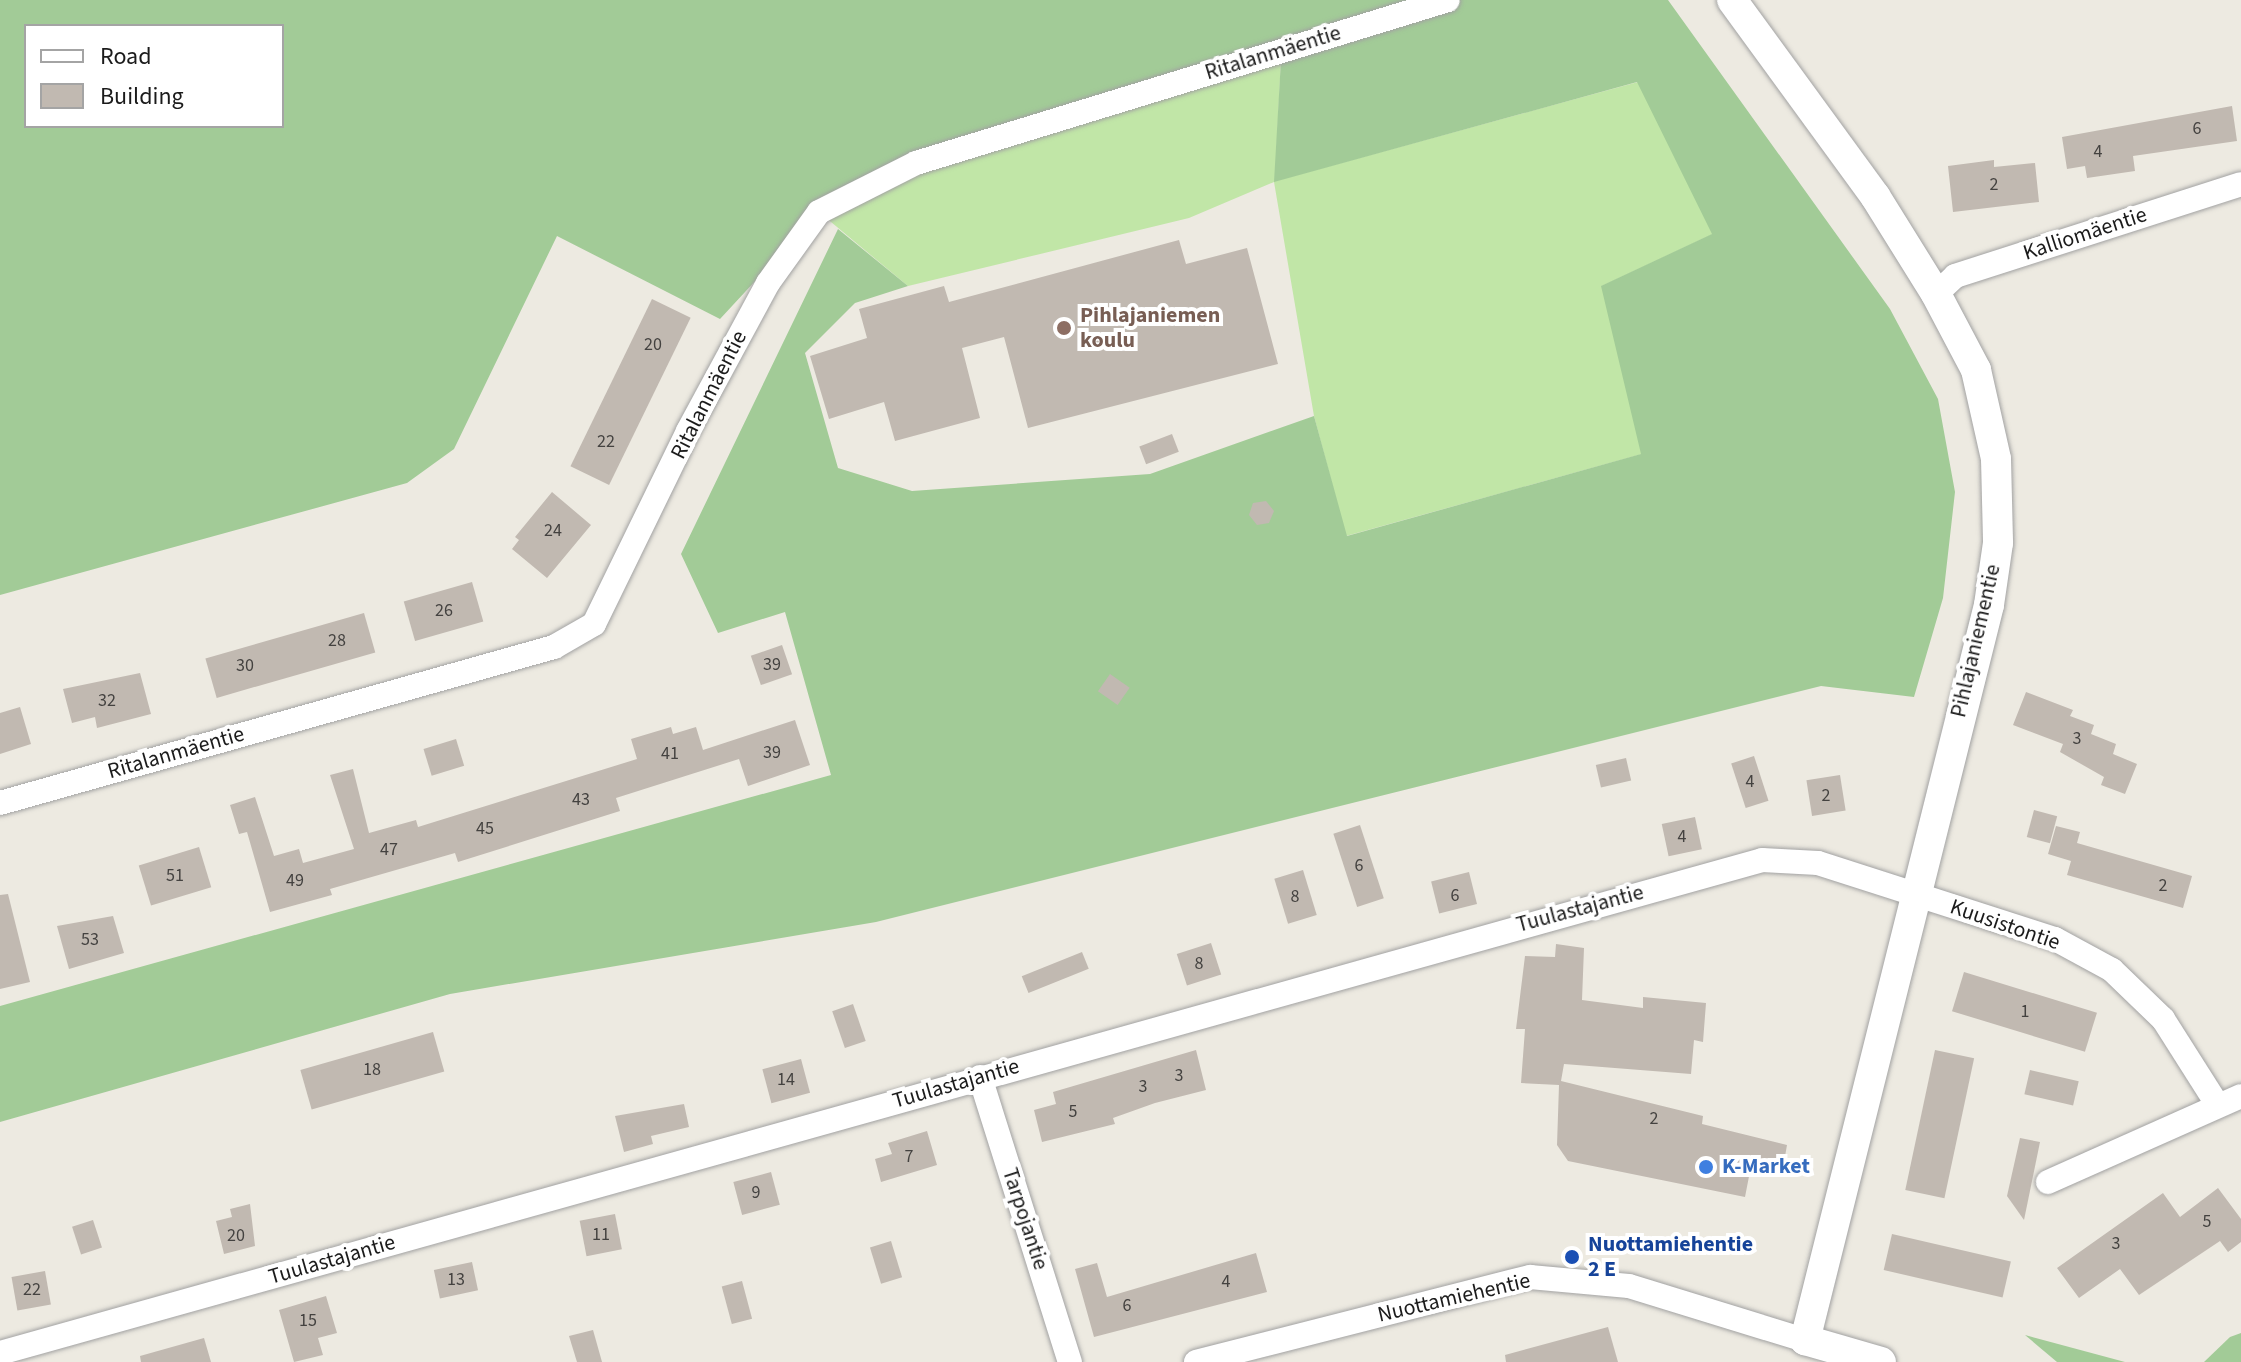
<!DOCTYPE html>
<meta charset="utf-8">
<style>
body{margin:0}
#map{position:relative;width:2241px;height:1362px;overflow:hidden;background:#edeae1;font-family:"Source Sans 3",sans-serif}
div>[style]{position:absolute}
.grass>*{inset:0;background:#c1e6a7}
.forest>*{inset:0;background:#a2cb97}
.building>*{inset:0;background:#c1b9b1;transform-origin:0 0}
.roads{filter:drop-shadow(0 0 2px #a2a2a2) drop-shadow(0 0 2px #a2a2a2)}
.minor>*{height:24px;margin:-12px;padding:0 12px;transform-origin:12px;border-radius:12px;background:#fff}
.tertiary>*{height:30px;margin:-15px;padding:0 15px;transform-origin:15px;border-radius:15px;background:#fff}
.dots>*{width:22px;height:22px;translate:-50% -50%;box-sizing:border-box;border:4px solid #fff;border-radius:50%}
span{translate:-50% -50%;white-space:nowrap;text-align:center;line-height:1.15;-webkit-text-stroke:8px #fff;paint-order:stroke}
.number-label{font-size:18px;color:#444240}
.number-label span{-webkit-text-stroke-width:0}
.street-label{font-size:22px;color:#1b1b1b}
.education-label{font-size:22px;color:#785e54;font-weight:700}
.left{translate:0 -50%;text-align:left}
.shop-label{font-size:22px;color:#366cbe;font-weight:700}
.transit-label{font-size:22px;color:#164399;font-weight:700}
.legend{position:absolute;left:24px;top:24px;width:260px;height:104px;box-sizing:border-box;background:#fff;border:2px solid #a4a4a4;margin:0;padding:10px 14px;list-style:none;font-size:24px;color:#1b1b1b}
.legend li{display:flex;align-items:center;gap:16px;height:40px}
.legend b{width:40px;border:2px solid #a4a4a4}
</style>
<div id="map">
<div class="grass">
<i style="clip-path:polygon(1281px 58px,1275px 181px,1638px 82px,1713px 234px,1602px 286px,1642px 454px,1346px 536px,1314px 416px,1274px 182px,1189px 218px,908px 286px,819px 212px,916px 163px)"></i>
</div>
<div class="forest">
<i style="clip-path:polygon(evenodd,0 0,1668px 0,1890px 309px,1938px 399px,1955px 492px,1943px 598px,1914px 697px,1821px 686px,876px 922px,450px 994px,0 1122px,0 1006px,831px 775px,785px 612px,718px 633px,681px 554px,838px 229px,908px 286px,855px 303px,805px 353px,838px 468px,912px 491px,1150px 474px,1314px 416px,1347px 536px,1641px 454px,1601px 286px,1712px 234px,1637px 82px,1274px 182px,1281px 59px,916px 163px,819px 212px,720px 319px,557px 236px,454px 449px,407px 483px,0 595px,0 0,26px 26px,282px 26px,282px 126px,26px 126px,26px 26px)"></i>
<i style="clip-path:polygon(2241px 1333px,2241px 1362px,2204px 1362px,2230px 1337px)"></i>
<i style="clip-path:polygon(2025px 1335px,2125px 1362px,2057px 1362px)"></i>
</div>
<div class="building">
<i style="clip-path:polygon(2232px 106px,2237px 141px,2133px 156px,2135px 171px,2087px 178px,2085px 166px,2067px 169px,2062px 137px)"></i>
<i style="clip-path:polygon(1994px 160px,1994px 167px,2035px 163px,2039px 202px,1953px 212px,1948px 166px)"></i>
<i style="clip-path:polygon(1179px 240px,1186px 264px,1247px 248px,1278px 364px,1028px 428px,1004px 337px,962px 348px,980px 418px,895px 441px,884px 402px,829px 419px,810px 356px,867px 338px,859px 309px,944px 286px,949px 302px)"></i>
<i style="left:652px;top:299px;width:43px;height:186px;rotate:26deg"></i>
<i style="left:1172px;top:434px;width:19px;height:35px;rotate:69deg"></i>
<i style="clip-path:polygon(552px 492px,591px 525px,547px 578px,512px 549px,519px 540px,515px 537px)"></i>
<i style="clip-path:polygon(1266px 501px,1274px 511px,1269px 523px,1257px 525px,1249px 515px,1253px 503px)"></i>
<i style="left:472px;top:582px;width:41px;height:71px;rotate:74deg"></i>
<i style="left:364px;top:613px;width:41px;height:165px;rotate:74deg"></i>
<i style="left:782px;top:645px;width:31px;height:33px;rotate:71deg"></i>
<i style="clip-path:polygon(140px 673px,151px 714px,97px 728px,95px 717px,72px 723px,63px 689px)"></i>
<i style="left:1110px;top:674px;width:24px;height:21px;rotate:35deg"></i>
<i style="clip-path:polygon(2026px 692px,2073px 710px,2070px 716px,2094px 725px,2091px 734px,2116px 744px,2113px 754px,2137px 764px,2125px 794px,2101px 785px,2104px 777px,2060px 752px,2063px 744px,2013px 725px)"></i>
<i style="clip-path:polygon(20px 707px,31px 744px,0 754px,0 713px)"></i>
<i style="clip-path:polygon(795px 720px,810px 765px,748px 786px,739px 759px,616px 798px,620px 811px,458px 862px,455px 853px,330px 889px,332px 895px,270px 912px,247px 832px,239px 834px,230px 805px,255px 797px,274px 856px,299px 849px,303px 863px,354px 849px,330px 775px,353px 769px,369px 833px,416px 820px,418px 827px,637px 759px,631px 739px,671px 727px,673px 734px,696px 727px,703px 750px)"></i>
<i style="left:456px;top:739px;width:28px;height:34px;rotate:73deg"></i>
<i style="left:1754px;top:756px;width:47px;height:24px;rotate:72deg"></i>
<i style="left:1626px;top:758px;width:23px;height:31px;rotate:77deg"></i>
<i style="left:1840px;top:775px;width:36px;height:34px;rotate:81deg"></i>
<i style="left:2034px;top:810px;width:24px;height:28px;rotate:15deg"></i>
<i style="left:1695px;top:817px;width:33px;height:34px;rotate:78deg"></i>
<i style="left:1360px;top:825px;width:77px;height:28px;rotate:72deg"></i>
<i style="clip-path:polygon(2056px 826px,2080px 832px,2077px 843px,2192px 876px,2183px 908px,2067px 875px,2071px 861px,2048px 854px)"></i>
<i style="left:199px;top:847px;width:42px;height:63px;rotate:73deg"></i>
<i style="left:1303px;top:870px;width:47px;height:30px;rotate:73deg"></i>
<i style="left:1469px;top:872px;width:33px;height:39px;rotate:76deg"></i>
<i style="clip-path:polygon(8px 894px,30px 982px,0 989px,0 895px)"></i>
<i style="clip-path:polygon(113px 916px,124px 953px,69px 969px,57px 926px)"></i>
<i style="left:1211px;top:943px;width:33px;height:36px;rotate:72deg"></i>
<i style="clip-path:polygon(1556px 944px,1584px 948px,1582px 1000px,1643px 1008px,1643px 997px,1706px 1003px,1703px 1042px,1694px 1040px,1691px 1074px,1564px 1064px,1561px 1081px,1703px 1116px,1702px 1124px,1787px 1145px,1783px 1168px,1752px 1161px,1745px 1197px,1568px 1161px,1557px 1145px,1559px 1085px,1521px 1083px,1525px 1029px,1516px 1029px,1525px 956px,1555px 957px)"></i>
<i style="left:1082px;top:952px;width:18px;height:65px;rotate:68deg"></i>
<i style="left:1964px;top:972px;width:139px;height:41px;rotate:17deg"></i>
<i style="left:853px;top:1004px;width:39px;height:22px;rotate:71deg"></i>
<i style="left:433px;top:1032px;width:41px;height:138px;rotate:74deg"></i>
<i style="clip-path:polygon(1196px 1050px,1206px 1090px,1155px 1103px,1113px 1118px,1115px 1124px,1042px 1142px,1034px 1110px,1056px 1104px,1053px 1092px)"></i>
<i style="left:1935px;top:1050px;width:40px;height:143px;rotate:12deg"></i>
<i style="left:801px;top:1059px;width:35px;height:40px;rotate:75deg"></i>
<i style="left:2030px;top:1070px;width:50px;height:25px;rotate:13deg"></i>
<i style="clip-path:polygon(684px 1104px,689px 1127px,651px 1136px,653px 1144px,624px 1152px,615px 1116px)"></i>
<i style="clip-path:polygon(927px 1131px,937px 1165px,881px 1182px,875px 1159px,892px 1154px,888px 1143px)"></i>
<i style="clip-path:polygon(2020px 1138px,2040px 1142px,2024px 1220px,2007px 1196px)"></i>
<i style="left:771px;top:1172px;width:34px;height:39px;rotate:75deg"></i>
<i style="clip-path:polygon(2218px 1188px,2241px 1219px,2241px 1242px,2228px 1252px,2220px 1241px,2139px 1295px,2120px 1269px,2079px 1298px,2057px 1268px,2163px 1193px,2180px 1217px)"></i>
<i style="clip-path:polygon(250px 1204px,255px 1246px,224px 1254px,216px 1221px,232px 1217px,230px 1209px)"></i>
<i style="left:615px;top:1214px;width:36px;height:36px;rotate:79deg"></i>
<i style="left:93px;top:1220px;width:29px;height:22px;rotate:72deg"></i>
<i style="left:1892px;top:1234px;width:122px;height:37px;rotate:13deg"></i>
<i style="left:891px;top:1241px;width:38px;height:22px;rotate:73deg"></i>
<i style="clip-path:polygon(1256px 1253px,1267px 1292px,1094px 1337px,1075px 1269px,1097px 1263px,1107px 1297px)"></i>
<i style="left:472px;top:1262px;width:29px;height:39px;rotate:78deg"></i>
<i style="left:45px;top:1271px;width:34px;height:34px;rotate:80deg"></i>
<i style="left:742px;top:1281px;width:39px;height:21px;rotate:75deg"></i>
<i style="clip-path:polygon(326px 1296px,337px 1333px,318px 1338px,323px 1355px,294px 1362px,279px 1310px)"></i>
<i style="clip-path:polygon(1608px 1327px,1618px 1362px,1506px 1362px,1505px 1355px)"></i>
<i style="clip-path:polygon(593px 1330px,602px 1362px,577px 1362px,569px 1336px)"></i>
<i style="clip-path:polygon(204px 1338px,211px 1362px,141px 1362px,140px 1356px)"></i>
</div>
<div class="roads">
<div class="minor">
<i style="left:1936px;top:294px;width:26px;rotate:-43deg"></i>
<i style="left:1955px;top:276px;width:300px;rotate:-17.8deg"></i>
<i style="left:0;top:803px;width:576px;rotate:-15.73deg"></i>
<i style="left:554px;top:647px;width:46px;rotate:-29.9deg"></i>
<i style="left:594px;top:624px;width:215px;rotate:-64deg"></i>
<i style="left:688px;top:431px;width:168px;rotate:-61.6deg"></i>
<i style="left:768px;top:283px;width:87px;rotate:-54.3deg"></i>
<i style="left:819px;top:212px;width:109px;rotate:-26.8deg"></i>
<i style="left:916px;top:163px;width:556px;rotate:-17.03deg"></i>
<i style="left:980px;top:1077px;width:299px;rotate:72.5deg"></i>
<i style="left:2048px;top:1182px;width:211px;rotate:-24deg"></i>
<i style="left:0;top:1353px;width:1830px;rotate:-15.63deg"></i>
<i style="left:1762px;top:860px;width:56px;rotate:3.1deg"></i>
<i style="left:1818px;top:863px;width:249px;rotate:17.8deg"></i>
<i style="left:2055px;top:939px;width:65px;rotate:28.5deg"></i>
<i style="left:2112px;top:970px;width:71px;rotate:43.9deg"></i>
<i style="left:2163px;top:1019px;width:101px;rotate:57.6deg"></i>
<i style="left:1196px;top:1362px;width:345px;rotate:-14.3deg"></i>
<i style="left:1530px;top:1277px;width:99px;rotate:5.2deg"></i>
<i style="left:1629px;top:1286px;width:184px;rotate:17.1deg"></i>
</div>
<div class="tertiary">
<i style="left:1732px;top:0;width:243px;rotate:53.9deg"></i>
<i style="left:1875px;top:196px;width:115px;rotate:58.1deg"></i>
<i style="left:1936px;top:294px;width:86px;rotate:62.2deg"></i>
<i style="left:1976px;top:370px;width:91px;rotate:77.3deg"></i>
<i style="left:1996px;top:459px;width:84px;rotate:88.6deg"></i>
<i style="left:1998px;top:543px;width:63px;rotate:98.3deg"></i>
<i style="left:1989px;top:605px;width:758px;rotate:104.05deg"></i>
<i style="left:1805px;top:1340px;width:79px;rotate:16.1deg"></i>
</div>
</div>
<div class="dots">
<i style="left:1064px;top:328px;background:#8d6e63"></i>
<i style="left:1706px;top:1167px;background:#3f7fe0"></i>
<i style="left:1572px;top:1257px;background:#1a4fb4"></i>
</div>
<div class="number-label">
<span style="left:2197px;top:129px">6</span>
<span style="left:2098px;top:152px">4</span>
<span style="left:1994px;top:185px">2</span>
<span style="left:653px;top:345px">20</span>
<span style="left:606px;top:442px">22</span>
<span style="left:553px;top:531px">24</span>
<span style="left:444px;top:611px">26</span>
<span style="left:337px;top:641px">28</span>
<span style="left:772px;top:665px">39</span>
<span style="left:245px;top:666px">30</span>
<span style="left:107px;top:701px">32</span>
<span style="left:2077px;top:739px">3</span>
<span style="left:772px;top:753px">39</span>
<span style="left:670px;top:754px">41</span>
<span style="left:1750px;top:782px">4</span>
<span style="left:1826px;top:796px">2</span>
<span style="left:581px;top:800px">43</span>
<span style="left:485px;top:829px">45</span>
<span style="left:1682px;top:837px">4</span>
<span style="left:389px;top:850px">47</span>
<span style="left:1359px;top:866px">6</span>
<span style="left:175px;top:876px">51</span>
<span style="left:295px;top:881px">49</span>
<span style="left:2163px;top:886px">2</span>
<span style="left:1455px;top:896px">6</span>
<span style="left:1295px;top:897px">8</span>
<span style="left:90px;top:940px">53</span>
<span style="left:1199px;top:964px">8</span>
<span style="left:2025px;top:1012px">1</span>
<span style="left:372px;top:1070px">18</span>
<span style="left:1179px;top:1076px">3</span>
<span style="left:786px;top:1080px">14</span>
<span style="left:1143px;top:1087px">3</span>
<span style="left:1073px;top:1112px">5</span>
<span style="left:1654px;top:1119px">2</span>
<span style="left:909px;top:1157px">7</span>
<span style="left:756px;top:1193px">9</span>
<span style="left:2207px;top:1222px">5</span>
<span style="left:601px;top:1235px">11</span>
<span style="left:236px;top:1236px">20</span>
<span style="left:2116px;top:1244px">3</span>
<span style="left:456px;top:1280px">13</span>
<span style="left:1226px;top:1282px">4</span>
<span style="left:32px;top:1290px">22</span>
<span style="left:1127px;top:1306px">6</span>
<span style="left:308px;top:1321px">15</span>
</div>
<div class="street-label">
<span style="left:1273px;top:53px;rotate:-17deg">Ritalanmäentie</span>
<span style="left:2085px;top:234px;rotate:-18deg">Kalliomäentie</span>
<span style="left:709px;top:395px;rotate:-63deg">Ritalanmäentie</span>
<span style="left:1976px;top:641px;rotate:-77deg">Pihlajaniementie</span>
<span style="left:176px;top:753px;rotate:-16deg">Ritalanmäentie</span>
<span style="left:1580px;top:909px;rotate:-15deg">Tuulastajantie</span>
<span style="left:2005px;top:925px;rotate:19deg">Kuusistontie</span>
<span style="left:956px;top:1084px;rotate:-16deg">Tuulastajantie</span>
<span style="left:1025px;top:1219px;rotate:72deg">Tarpojantie</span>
<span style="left:332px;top:1260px;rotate:-16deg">Tuulastajantie</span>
<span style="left:1454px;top:1298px;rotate:-13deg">Nuottamiehentie</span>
</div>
<div class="education-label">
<span class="left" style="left:1080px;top:328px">Pihlajaniemen<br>koulu</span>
</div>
<div class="shop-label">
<span class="left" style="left:1722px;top:1167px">K-Market</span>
</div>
<div class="transit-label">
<span class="left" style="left:1588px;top:1257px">Nuottamiehentie<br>2 E</span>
</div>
<ul class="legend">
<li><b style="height:10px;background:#fff"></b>Road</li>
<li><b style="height:22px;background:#c1b9b1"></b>Building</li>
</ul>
</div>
